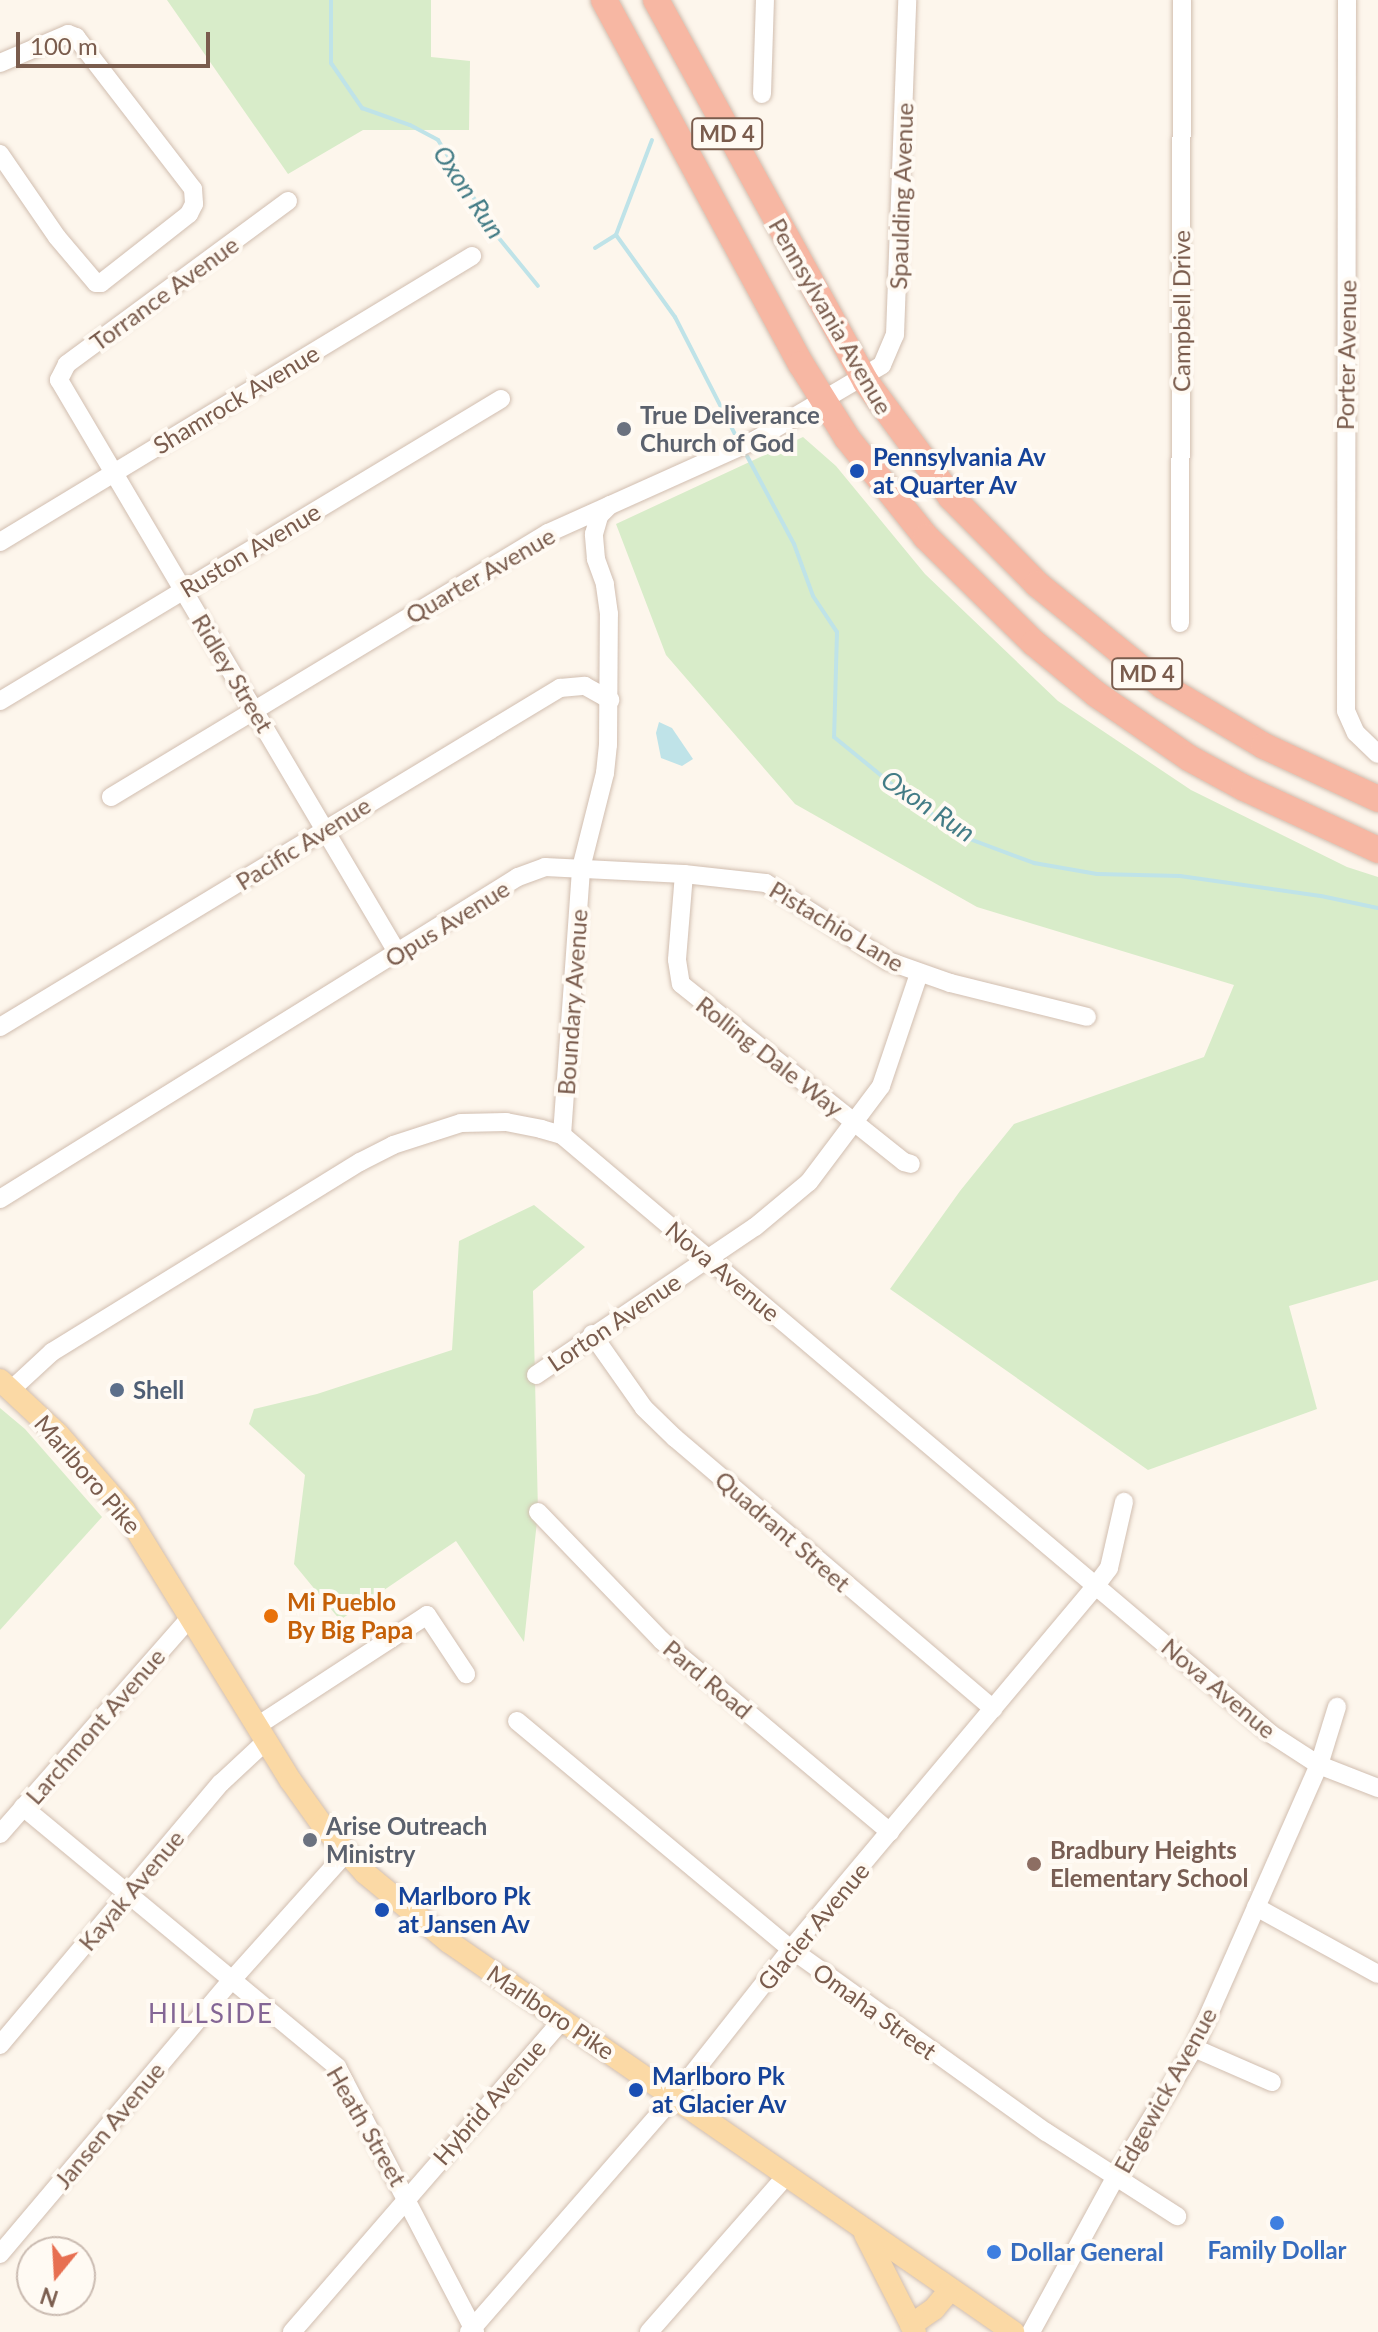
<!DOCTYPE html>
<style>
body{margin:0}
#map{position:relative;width:1378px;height:2332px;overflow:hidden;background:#fdf6ec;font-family:Lato,sans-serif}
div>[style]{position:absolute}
.green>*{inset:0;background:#d8ecc9}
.water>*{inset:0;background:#bfe3e8}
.stream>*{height:4px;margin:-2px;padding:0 2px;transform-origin:2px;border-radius:2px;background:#bfe3e8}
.roads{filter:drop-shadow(0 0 2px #d1beb0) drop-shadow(0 0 2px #d1beb0)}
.minor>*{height:18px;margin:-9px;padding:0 9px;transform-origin:9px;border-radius:9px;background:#fff}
.major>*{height:22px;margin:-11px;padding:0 11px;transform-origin:11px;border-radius:11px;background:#fbd9a5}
.highway>*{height:26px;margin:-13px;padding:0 13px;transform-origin:13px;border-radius:13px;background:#f7b7a3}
.dots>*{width:22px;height:22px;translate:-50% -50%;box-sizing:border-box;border:4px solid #fffaf3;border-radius:50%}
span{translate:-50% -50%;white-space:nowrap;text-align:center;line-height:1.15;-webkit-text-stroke:8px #fffaf3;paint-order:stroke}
.shield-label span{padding:2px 6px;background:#fffaf3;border:2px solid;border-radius:6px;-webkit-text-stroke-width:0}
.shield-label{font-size:22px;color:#7a5c4d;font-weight:700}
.street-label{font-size:24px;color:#7a5c4d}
.worship-label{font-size:24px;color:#5b616d;font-weight:700}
.left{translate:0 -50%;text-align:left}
.transit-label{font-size:24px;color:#164399;font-weight:700}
.service-label{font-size:24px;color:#4e5e75;font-weight:700}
.food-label{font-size:24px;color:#c56008;font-weight:700}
.education-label{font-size:24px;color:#785e54;font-weight:700}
.shop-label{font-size:24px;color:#366cbe;font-weight:700}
.water-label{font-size:26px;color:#437c86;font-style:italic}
.neighbourhood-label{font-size:26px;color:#846695;letter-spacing:2px}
.north{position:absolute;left:16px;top:2236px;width:80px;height:80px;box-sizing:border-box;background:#fffaf3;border:2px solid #cabbb1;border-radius:50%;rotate:198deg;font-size:22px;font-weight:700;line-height:32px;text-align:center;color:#7a5c4d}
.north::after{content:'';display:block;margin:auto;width:28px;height:36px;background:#e76f51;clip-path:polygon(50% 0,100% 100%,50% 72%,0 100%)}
.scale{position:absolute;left:16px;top:32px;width:194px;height:36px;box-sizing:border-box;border:4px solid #7a5c4d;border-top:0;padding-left:10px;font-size:24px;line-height:28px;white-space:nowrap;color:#7a5c4d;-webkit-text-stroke:6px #fffaf3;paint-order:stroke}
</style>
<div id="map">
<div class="green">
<i style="clip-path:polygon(167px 0,431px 0,431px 57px,470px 61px,469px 130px,363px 130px,288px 174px)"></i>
<i style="clip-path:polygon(803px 437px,836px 466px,925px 574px,1058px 701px,1191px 790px,1347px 867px,1378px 877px,1378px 1280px,1289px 1306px,1317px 1409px,1148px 1470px,890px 1289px,960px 1191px,1014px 1124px,1204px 1057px,1234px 985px,977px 907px,795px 804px,666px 655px,616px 524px)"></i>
<i style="clip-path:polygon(534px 1205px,585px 1247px,533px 1291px,538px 1512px,524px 1642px,456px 1541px,340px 1620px,294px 1564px,305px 1475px,249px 1424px,254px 1409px,317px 1394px,452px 1350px,459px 1241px)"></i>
<i style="clip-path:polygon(0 1408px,25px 1429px,102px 1517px,0 1630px)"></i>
</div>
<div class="water">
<i style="clip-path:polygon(659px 722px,672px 728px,693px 759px,682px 766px,661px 758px,656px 733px)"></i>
</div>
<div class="stream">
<i style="left:331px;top:0;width:63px;rotate:90deg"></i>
<i style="left:331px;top:63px;width:55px;rotate:55.4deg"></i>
<i style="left:362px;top:108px;width:51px;rotate:19.5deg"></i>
<i style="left:410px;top:125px;width:32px;rotate:28deg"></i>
<i style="left:438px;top:140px;width:114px;rotate:58.3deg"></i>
<i style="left:498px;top:237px;width:63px;rotate:50.8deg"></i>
<i style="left:652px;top:140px;width:102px;rotate:110.8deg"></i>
<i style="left:616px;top:235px;width:101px;rotate:54.3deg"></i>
<i style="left:675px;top:317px;width:136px;rotate:62.9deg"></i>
<i style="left:595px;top:248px;width:25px;rotate:-32deg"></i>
<i style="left:747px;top:456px;width:100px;rotate:61.9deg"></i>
<i style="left:794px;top:544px;width:55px;rotate:69.9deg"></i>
<i style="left:813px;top:596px;width:43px;rotate:56.3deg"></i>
<i style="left:837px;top:632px;width:105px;rotate:91.6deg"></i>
<i style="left:834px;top:737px;width:98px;rotate:39.2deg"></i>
<i style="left:910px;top:799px;width:69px;rotate:34.4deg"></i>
<i style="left:967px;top:838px;width:72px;rotate:20.5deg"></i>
<i style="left:1034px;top:863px;width:64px;rotate:9.9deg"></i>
<i style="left:1097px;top:874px;width:83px;rotate:1.4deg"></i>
<i style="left:1180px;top:876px;width:142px;rotate:8.1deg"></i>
<i style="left:1321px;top:896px;width:58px;rotate:11.9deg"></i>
</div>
<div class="roads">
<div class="minor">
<i style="left:1347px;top:0;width:711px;rotate:90.08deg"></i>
<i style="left:1346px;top:711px;width:24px;rotate:66deg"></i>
<i style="left:1356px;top:733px;width:30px;rotate:44deg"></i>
<i style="left:0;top:63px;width:74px;rotate:-23.1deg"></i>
<i style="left:68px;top:34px;width:9px;rotate:21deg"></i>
<i style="left:76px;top:37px;width:192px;rotate:52.4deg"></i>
<i style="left:193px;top:189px;width:15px;rotate:86deg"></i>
<i style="left:194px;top:204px;width:11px;rotate:117deg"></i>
<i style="left:189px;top:214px;width:112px;rotate:141.9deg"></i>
<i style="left:101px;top:283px;width:5px;rotate:180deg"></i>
<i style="left:96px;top:283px;width:60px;rotate:-130.3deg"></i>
<i style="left:57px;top:237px;width:101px;rotate:-124.5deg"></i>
<i style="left:762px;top:94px;width:94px;rotate:-88.2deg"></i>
<i style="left:288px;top:201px;width:275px;rotate:143.6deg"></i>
<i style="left:67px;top:364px;width:18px;rotate:117deg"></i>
<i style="left:59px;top:380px;width:667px;rotate:59.43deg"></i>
<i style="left:0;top:542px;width:552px;rotate:-31.21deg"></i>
<i style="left:1180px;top:623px;width:623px;rotate:-89.82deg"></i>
<i style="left:0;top:701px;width:585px;rotate:-31.08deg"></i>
<i style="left:111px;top:797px;width:511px;rotate:-31.14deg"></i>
<i style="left:548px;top:533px;width:229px;rotate:-24.2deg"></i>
<i style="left:757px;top:439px;width:145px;rotate:-30.6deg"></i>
<i style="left:882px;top:365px;width:33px;rotate:-67deg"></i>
<i style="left:895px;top:335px;width:335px;rotate:-87.9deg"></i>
<i style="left:684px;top:874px;width:86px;rotate:94.7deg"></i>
<i style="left:677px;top:960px;width:24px;rotate:81deg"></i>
<i style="left:681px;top:984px;width:285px;rotate:38.6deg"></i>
<i style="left:904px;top:1162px;width:7px;rotate:16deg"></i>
<i style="left:0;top:1027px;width:655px;rotate:-31.19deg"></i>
<i style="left:560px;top:688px;width:25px;rotate:-5deg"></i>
<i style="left:585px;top:686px;width:29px;rotate:29deg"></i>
<i style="left:562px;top:1135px;width:268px;rotate:-85.9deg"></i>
<i style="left:581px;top:868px;width:98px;rotate:-75.8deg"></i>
<i style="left:605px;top:773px;width:28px;rotate:-84deg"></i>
<i style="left:608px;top:745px;width:131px;rotate:-89.6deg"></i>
<i style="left:609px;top:614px;width:30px;rotate:-98deg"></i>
<i style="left:605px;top:584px;width:27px;rotate:-110deg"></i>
<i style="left:596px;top:559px;width:25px;rotate:-95deg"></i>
<i style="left:594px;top:534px;width:19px;rotate:-74deg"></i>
<i style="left:599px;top:516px;width:16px;rotate:-45deg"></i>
<i style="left:0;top:1199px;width:610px;rotate:-31.87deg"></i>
<i style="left:518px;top:877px;width:29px;rotate:-20deg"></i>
<i style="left:545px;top:867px;width:139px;rotate:2.9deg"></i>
<i style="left:684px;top:874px;width:82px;rotate:6.3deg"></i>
<i style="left:766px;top:883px;width:145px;rotate:32.6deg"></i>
<i style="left:888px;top:961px;width:66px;rotate:19.5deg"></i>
<i style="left:950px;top:983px;width:141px;rotate:13.9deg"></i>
<i style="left:592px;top:1334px;width:90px;rotate:54.9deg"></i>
<i style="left:644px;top:1408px;width:43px;rotate:44.1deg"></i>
<i style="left:675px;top:1438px;width:418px;rotate:40.4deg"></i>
<i style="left:536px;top:1375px;width:264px;rotate:-34.1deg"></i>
<i style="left:755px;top:1227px;width:70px;rotate:-39.8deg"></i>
<i style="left:809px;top:1182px;width:120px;rotate:-53.1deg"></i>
<i style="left:881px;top:1086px;width:118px;rotate:-71.3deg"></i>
<i style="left:12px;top:1389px;width:54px;rotate:-42.8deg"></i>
<i style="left:52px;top:1352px;width:362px;rotate:-31.7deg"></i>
<i style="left:360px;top:1162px;width:37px;rotate:-27deg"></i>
<i style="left:393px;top:1145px;width:71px;rotate:-17.9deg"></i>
<i style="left:461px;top:1123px;width:45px;rotate:-1.3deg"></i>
<i style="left:506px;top:1122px;width:36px;rotate:11deg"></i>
<i style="left:541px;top:1129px;width:22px;rotate:16deg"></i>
<i style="left:562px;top:1135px;width:928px;rotate:40.19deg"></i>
<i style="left:1271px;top:1734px;width:57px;rotate:32.9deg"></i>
<i style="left:1319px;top:1765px;width:63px;rotate:21.3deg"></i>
<i style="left:538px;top:1512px;width:178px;rotate:46.1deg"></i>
<i style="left:661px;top:1640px;width:299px;rotate:40deg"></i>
<i style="left:517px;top:1721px;width:356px;rotate:39.8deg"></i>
<i style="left:791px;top:1949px;width:314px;rotate:35.7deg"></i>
<i style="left:1046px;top:2132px;width:156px;rotate:32.7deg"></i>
<i style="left:257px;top:1726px;width:203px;rotate:-33.1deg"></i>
<i style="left:427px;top:1615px;width:71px;rotate:56.5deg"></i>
<i style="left:23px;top:1807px;width:408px;rotate:39.6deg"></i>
<i style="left:337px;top:2067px;width:299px;rotate:62.5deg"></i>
<i style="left:0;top:1834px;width:288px;rotate:-48.7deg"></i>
<i style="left:1256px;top:1907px;width:139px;rotate:28.8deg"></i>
<i style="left:0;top:2045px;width:343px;rotate:-49.9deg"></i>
<i style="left:221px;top:1783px;width:62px;rotate:-43deg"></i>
<i style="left:1194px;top:2048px;width:85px;rotate:23.6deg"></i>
<i style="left:0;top:2254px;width:358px;rotate:-49.8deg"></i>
<i style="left:231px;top:1981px;width:172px;rotate:-48.1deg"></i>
<i style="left:292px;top:2332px;width:413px;rotate:-49.1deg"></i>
<i style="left:469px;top:2332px;width:313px;rotate:-48.9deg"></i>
<i style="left:675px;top:2096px;width:187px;rotate:-51.7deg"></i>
<i style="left:791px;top:1949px;width:476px;rotate:-50deg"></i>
<i style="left:1097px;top:1584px;width:20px;rotate:-53deg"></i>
<i style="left:1109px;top:1568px;width:68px;rotate:-77.2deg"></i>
<i style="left:649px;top:2332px;width:208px;rotate:-48.7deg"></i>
<i style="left:1031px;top:2332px;width:175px;rotate:-61.4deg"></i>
<i style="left:1115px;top:2178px;width:152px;rotate:-58.7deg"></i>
<i style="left:1194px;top:2048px;width:309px;rotate:-66.2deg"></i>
<i style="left:1319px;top:1765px;width:61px;rotate:-72.8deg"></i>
</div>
<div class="major">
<i style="left:0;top:1380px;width:79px;rotate:43deg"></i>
<i style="left:58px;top:1434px;width:101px;rotate:49deg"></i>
<i style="left:124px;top:1510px;width:318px;rotate:58.4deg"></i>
<i style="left:291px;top:1781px;width:55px;rotate:54.6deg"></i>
<i style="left:323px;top:1826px;width:63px;rotate:48.2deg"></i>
<i style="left:365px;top:1873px;width:109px;rotate:39.4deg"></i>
<i style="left:449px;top:1942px;width:686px;rotate:34.66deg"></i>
<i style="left:865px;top:2234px;width:110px;rotate:63deg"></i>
<i style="left:911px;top:2325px;width:28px;rotate:-35deg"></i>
<i style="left:934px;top:2309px;width:25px;rotate:-50deg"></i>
</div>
<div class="highway">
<i style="left:604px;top:0;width:414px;rotate:61.6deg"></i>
<i style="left:801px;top:364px;width:87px;rotate:58.1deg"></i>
<i style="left:847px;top:438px;width:127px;rotate:51.4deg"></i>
<i style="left:926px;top:537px;width:151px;rotate:44.5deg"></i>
<i style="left:1034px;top:643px;width:80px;rotate:39.4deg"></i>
<i style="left:1096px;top:694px;width:113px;rotate:34.5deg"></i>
<i style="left:1189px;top:758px;width:63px;rotate:28.6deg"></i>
<i style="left:1244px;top:788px;width:148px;rotate:24.8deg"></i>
<i style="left:656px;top:0;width:436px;rotate:61.2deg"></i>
<i style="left:866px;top:382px;width:143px;rotate:53.5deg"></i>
<i style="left:951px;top:497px;width:122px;rotate:45.3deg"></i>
<i style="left:1037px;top:584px;width:162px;rotate:39deg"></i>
<i style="left:1163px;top:686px;width:117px;rotate:30.7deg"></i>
<i style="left:1264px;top:746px;width:126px;rotate:24.9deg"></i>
</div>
</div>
<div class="dots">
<i style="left:624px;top:429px;background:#6b7280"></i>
<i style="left:857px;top:471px;background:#1a4fb4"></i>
<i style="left:117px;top:1390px;background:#5c6f8a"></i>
<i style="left:271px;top:1616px;background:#e8710a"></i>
<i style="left:310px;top:1840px;background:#6b7280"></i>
<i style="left:1034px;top:1864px;background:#8d6e63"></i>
<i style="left:382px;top:1910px;background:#1a4fb4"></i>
<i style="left:636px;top:2090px;background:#1a4fb4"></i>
<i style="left:1277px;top:2223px;background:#3f7fe0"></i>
<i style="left:994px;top:2252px;background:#3f7fe0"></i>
</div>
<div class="shield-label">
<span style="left:727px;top:134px">MD 4</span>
<span style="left:1147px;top:674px">MD 4</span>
</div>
<div class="street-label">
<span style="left:901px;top:196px;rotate:-88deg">Spaulding Avenue</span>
<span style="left:164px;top:293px;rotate:-36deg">Torrance Avenue</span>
<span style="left:1181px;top:311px;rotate:-90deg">Campbell Drive</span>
<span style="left:831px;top:316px;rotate:60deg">Pennsylvania Avenue</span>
<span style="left:1346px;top:355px;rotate:-89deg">Porter Avenue</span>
<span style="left:236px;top:399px;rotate:-31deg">Shamrock Avenue</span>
<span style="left:250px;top:550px;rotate:-31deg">Ruston Avenue</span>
<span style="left:480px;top:575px;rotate:-30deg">Quarter Avenue</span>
<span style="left:233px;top:673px;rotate:59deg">Ridley Street</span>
<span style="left:303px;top:843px;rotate:-32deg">Pacific Avenue</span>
<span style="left:447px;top:923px;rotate:-32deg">Opus Avenue</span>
<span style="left:837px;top:926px;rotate:31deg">Pistachio Lane</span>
<span style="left:572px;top:1002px;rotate:-86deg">Boundary Avenue</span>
<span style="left:770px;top:1056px;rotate:38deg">Rolling Dale Way</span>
<span style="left:723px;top:1271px;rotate:40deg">Nova Avenue</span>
<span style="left:614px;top:1322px;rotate:-34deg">Lorton Avenue</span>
<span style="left:88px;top:1474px;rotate:49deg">Marlboro Pike</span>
<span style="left:783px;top:1531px;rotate:41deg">Quadrant Street</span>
<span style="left:708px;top:1679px;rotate:40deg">Pard Road</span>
<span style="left:1219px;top:1688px;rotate:40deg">Nova Avenue</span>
<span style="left:95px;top:1726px;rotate:-49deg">Larchmont Avenue</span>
<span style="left:131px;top:1890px;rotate:-50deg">Kayak Avenue</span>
<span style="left:813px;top:1926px;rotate:-50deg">Glacier Avenue</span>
<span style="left:875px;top:2011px;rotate:36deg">Omaha Street</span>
<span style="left:551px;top:2012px;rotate:34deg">Marlboro Pike</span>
<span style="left:1165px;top:2090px;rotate:-61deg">Edgewick Avenue</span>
<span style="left:489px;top:2102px;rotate:-49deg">Hybrid Avenue</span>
<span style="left:109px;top:2125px;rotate:-50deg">Jansen Avenue</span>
<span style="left:367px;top:2126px;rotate:60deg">Heath Street</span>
</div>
<div class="worship-label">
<span class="left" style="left:640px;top:429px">True Deliverance<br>Church of God</span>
<span class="left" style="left:326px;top:1840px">Arise Outreach<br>Ministry</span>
</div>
<div class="transit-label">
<span class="left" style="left:873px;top:471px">Pennsylvania Av<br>at Quarter Av</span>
<span class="left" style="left:398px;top:1910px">Marlboro Pk<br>at Jansen Av</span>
<span class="left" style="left:652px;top:2090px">Marlboro Pk<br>at Glacier Av</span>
</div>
<div class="service-label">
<span class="left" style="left:133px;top:1390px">Shell</span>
</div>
<div class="food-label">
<span class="left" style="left:287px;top:1616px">Mi Pueblo<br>By Big Papa</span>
</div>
<div class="education-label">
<span class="left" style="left:1050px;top:1864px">Bradbury Heights<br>Elementary School</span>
</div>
<div class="shop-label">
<span style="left:1277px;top:2250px">Family Dollar</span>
<span class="left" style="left:1010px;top:2252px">Dollar General</span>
</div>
<div class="water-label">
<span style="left:469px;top:192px;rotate:56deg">Oxon Run</span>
<span style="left:928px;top:806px;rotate:34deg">Oxon Run</span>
</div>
<div class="neighbourhood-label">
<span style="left:211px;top:2014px">HILLSIDE</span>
</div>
<div class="north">N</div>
<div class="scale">100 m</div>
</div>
